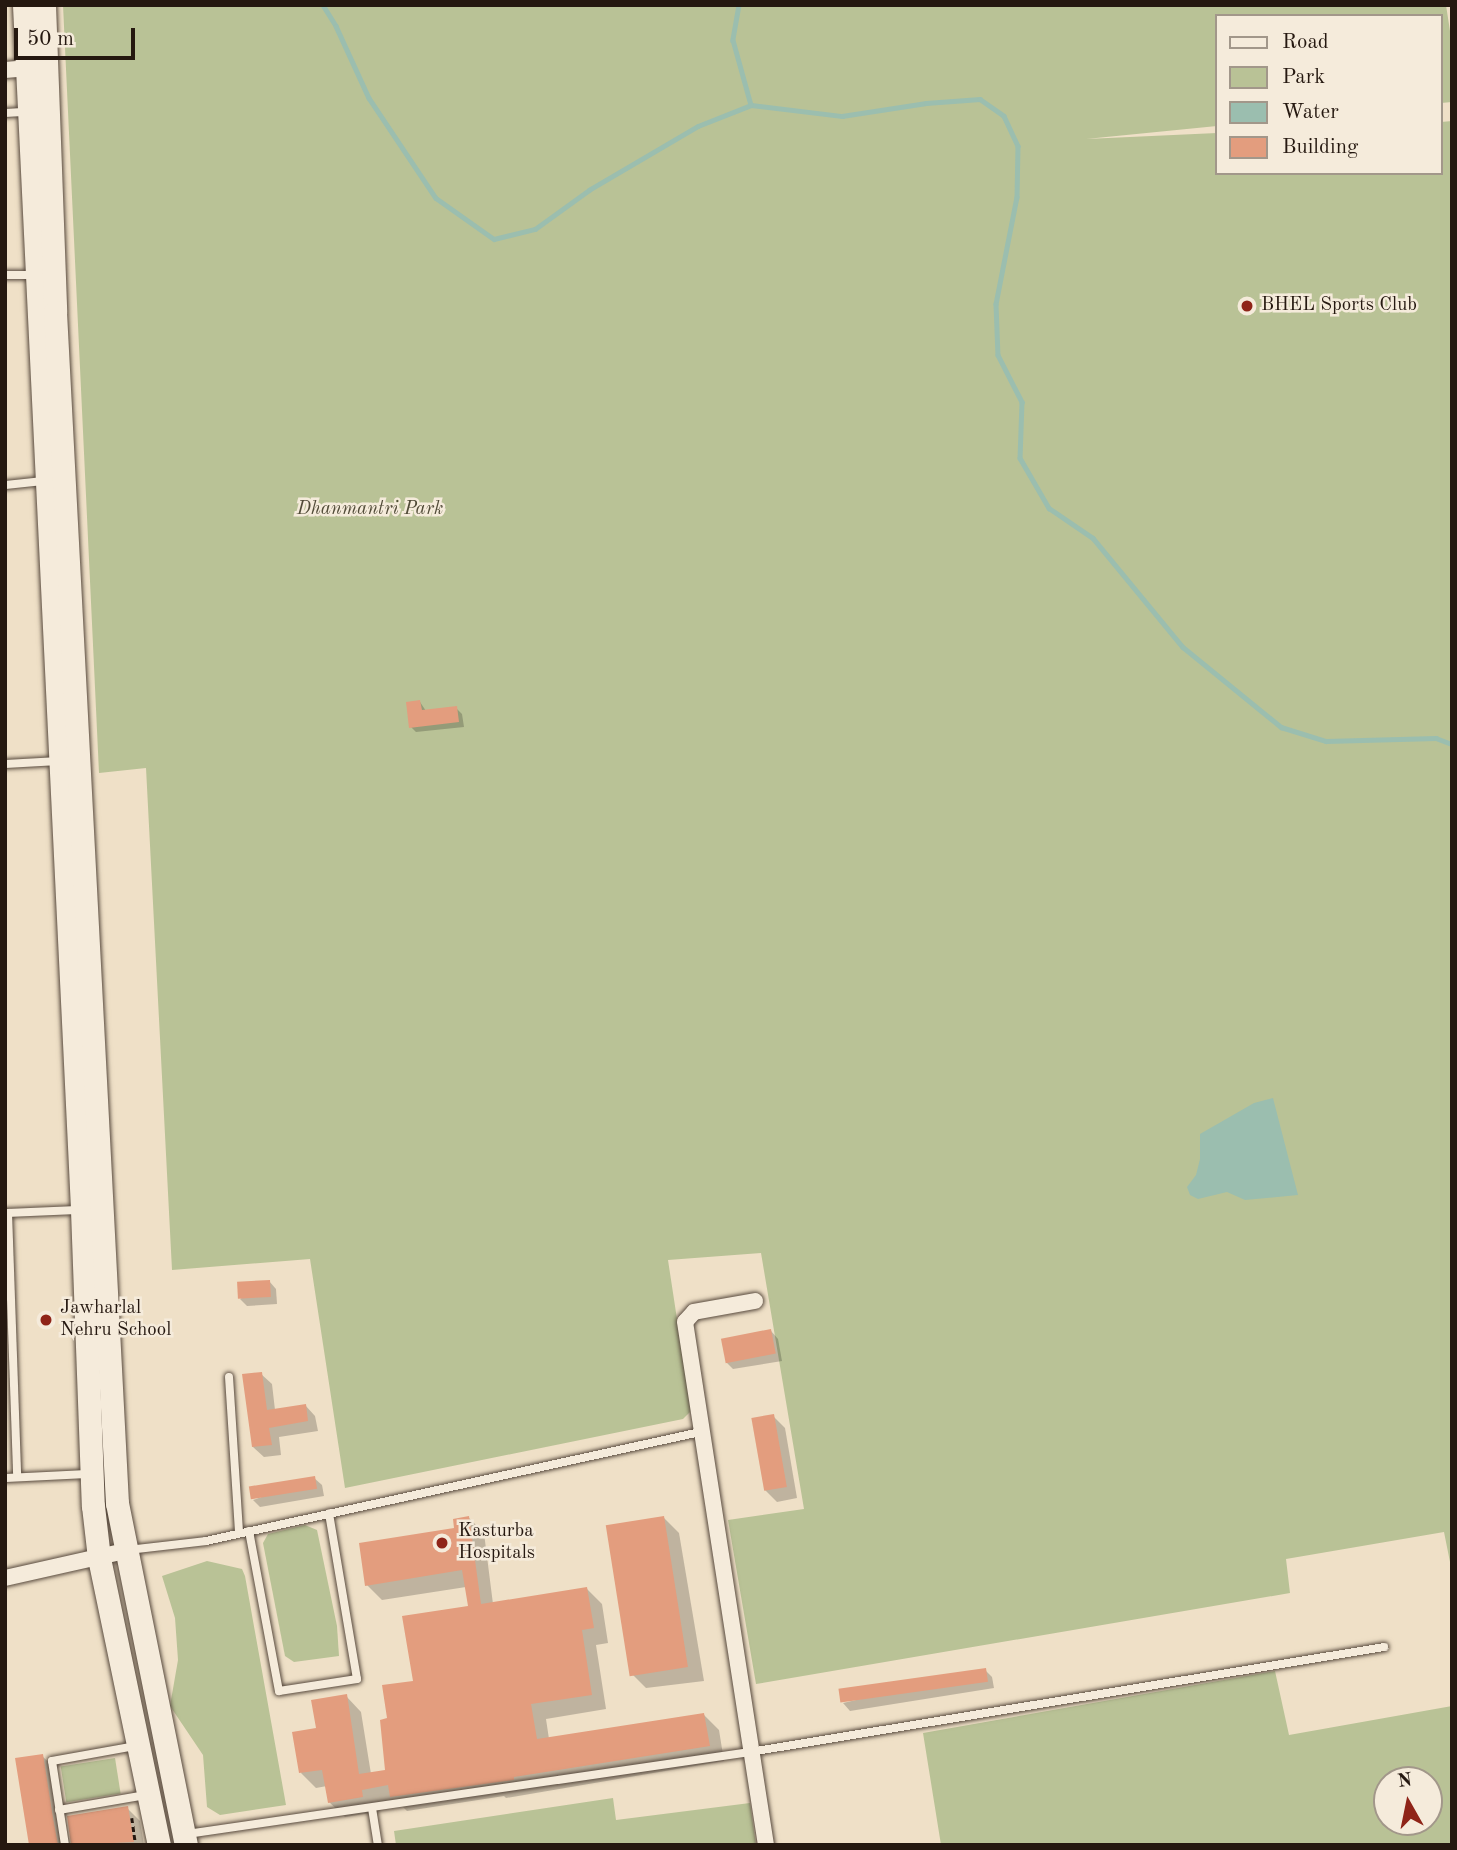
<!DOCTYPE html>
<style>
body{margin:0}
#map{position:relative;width:1457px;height:1850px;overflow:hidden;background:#efe0c7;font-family:"Old Standard TT",serif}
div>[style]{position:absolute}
.green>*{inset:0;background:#b9c296;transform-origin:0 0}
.water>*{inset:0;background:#9bbeaf}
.shadow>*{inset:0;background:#0003}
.stream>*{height:4.5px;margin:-2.25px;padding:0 2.25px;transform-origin:2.25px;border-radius:2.25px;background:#9bbeaf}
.building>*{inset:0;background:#e39d7e;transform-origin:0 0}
.path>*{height:2.5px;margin-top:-1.25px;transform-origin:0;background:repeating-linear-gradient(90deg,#251810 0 5px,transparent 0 8.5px)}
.roads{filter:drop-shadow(0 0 2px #584a3e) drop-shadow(0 0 2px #584a3e)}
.service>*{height:8px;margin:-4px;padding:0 4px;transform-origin:4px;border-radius:4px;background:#f5ebdb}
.minor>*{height:16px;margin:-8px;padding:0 8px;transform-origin:8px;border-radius:8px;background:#f5ebdb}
.secondary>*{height:23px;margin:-11.5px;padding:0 11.5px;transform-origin:11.5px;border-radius:11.5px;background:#f5ebdb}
.dots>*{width:19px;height:19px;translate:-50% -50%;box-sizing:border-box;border:4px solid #f5ebdb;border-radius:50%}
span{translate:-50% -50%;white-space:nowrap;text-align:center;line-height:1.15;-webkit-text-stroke:5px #f5ebdb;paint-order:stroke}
.poi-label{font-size:19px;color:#251810}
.left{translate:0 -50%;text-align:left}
.park-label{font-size:19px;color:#514b38;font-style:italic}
.frame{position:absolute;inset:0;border:7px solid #251810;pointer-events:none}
.legend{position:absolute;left:1215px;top:14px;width:228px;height:161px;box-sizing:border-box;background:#f5ebdb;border:2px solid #a2978a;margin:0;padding:9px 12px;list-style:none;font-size:21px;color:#251810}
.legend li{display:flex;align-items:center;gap:14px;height:35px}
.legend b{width:35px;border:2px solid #a2978a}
.north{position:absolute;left:1373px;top:1766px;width:70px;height:70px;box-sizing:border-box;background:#f5ebdb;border:2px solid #a2978a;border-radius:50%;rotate:351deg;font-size:19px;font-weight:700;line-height:28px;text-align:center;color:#251810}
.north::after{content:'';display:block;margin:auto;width:24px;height:32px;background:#8f2418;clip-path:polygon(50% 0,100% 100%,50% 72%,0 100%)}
.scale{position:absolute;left:14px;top:28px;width:121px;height:32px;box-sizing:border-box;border:4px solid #251810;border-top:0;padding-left:9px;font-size:21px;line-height:24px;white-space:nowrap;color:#251810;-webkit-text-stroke:5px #f5ebdb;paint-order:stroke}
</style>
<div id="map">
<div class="green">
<i style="clip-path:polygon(63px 5px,1446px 5px,1452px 44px,1452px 102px,1441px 103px,1441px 16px,1217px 16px,1217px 126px,1086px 139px,1217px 133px,1217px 173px,1441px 173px,1441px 122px,1452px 121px,1452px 1572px,1444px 1532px,1286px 1559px,1290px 1593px,756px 1684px,728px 1520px,804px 1509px,761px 1253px,668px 1260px,691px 1411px,683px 1419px,345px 1488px,310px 1259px,172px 1270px,146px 768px,99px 773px)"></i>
<i style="clip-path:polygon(305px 1525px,317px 1530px,337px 1626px,339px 1656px,294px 1662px,285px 1656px,263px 1543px,268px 1534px)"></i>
<i style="clip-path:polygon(207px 1561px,242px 1569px,245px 1576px,286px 1805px,220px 1815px,207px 1807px,203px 1755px,170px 1706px,178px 1660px,175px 1618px,162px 1576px)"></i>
<i style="clip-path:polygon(evenodd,1275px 1671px,1289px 1735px,1452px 1706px,1452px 1845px,941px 1845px,923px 1733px,1275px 1671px,1387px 1780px,1429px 1780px,1429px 1822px,1387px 1822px,1387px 1780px)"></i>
<i style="left:115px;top:1758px;width:36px;height:55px;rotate:81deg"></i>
<i style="clip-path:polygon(613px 1798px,616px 1820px,750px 1803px,756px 1845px,396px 1845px,394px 1831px)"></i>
</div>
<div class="water">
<i style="clip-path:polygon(1273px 1098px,1298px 1195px,1245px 1200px,1227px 1192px,1198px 1199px,1190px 1195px,1187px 1187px,1196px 1175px,1200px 1159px,1200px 1134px,1254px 1103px)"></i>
</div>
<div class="shadow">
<i style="clip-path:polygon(420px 702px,426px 711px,456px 708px,462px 714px,464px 727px,416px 732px,411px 727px)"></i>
<i style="clip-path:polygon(269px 1281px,276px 1289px,277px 1304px,247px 1306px,240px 1299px)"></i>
<i style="clip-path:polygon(771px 1331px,778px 1339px,782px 1361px,733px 1369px,726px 1362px)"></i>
<i style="clip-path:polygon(261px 1374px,272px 1384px,275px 1410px,305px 1405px,315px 1416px,318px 1431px,279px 1437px,281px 1455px,264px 1457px,253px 1447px)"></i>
<i style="clip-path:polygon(773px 1416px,785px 1428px,797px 1498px,777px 1502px,765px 1490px)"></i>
<i style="clip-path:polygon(314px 1478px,322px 1485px,324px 1496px,260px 1507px,253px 1500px)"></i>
<i style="clip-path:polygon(469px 1518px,484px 1533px,493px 1604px,587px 1589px,602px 1604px,608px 1643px,596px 1645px,606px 1709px,546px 1719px,549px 1739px,704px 1715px,719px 1730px,724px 1761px,506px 1798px,504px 1796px,407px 1811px,397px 1801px,376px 1804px,377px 1812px,345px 1817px,329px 1802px,327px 1786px,316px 1788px,301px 1773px,318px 1729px,346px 1696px,361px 1712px,371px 1774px,387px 1771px,389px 1720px,470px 1608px,466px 1587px,382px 1600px,367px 1585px,456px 1529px)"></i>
<i style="clip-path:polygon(664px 1518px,679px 1533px,704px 1681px,646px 1688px,631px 1673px)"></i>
<i style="clip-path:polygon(985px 1670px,992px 1677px,994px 1688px,850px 1711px,843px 1703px)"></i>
<i style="clip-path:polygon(42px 1756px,55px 1768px,69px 1845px,31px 1845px)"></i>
<i style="clip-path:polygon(127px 1808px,140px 1821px,144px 1845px,73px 1845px)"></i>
</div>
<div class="stream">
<i style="left:323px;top:5px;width:25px;rotate:58deg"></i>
<i style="left:336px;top:26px;width:79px;rotate:65.4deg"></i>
<i style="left:369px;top:98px;width:120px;rotate:56.2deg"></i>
<i style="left:436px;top:198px;width:71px;rotate:35.3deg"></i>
<i style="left:494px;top:239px;width:42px;rotate:-13.7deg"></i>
<i style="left:535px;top:229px;width:67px;rotate:-35.8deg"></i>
<i style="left:589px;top:190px;width:126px;rotate:-30.4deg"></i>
<i style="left:698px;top:126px;width:57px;rotate:-21.6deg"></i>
<i style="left:751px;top:105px;width:92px;rotate:6.9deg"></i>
<i style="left:842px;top:116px;width:85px;rotate:-8.8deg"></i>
<i style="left:926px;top:103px;width:54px;rotate:-4.2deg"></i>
<i style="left:980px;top:99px;width:29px;rotate:35deg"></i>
<i style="left:1004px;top:116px;width:33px;rotate:65deg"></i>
<i style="left:1018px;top:146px;width:51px;rotate:91.1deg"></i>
<i style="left:1017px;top:197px;width:109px;rotate:101.1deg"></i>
<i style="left:996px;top:304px;width:51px;rotate:87.8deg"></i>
<i style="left:998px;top:355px;width:53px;rotate:62.9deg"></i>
<i style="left:1022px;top:402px;width:56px;rotate:92deg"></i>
<i style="left:1020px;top:458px;width:58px;rotate:59.9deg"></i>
<i style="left:1049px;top:508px;width:53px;rotate:34.3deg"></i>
<i style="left:1093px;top:538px;width:141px;rotate:50.5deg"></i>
<i style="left:1183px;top:647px;width:127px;rotate:39.2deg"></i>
<i style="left:1281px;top:727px;width:47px;rotate:17.3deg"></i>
<i style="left:1326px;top:741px;width:110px;rotate:-1.6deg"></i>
<i style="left:1436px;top:738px;width:17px;rotate:21deg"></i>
<i style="left:739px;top:5px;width:36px;rotate:100deg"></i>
<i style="left:733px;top:40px;width:67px;rotate:74.5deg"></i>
</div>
<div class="building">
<i style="clip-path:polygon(420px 700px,422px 710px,457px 706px,459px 722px,409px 728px,406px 702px)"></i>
<i style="left:270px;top:1280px;width:17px;height:33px;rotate:87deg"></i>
<i style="left:771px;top:1329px;width:25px;height:51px;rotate:79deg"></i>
<i style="clip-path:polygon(262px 1372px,267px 1410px,306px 1404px,308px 1421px,269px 1428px,272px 1445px,252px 1447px,242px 1374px)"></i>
<i style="left:774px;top:1414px;width:74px;height:23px;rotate:80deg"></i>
<i style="left:315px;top:1476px;width:13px;height:67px;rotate:81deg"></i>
<i style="clip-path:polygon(469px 1516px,481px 1604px,587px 1587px,594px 1628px,582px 1630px,592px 1695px,531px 1704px,537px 1739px,704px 1713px,710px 1746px,514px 1777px,514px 1780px,390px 1797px,388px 1785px,362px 1790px,363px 1797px,328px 1803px,322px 1770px,299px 1773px,292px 1732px,316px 1728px,311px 1700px,347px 1694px,359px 1774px,385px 1770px,380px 1720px,387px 1718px,382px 1685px,413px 1681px,402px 1616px,468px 1606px,462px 1570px,365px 1586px,359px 1543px,454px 1528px,453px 1519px)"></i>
<i style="left:664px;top:1516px;width:153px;height:59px;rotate:81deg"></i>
<i style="left:986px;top:1668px;width:14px;height:149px;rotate:82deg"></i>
<i style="clip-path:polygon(43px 1754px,53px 1818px,58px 1845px,29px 1845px,15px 1758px)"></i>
<i style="clip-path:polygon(128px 1806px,134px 1842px,71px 1845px,67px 1816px)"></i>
</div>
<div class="path">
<i style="left:132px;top:1818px;width:27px;rotate:82deg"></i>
</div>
<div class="roads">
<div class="service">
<i style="left:5px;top:113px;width:22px;rotate:-3deg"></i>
<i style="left:5px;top:275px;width:29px"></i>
<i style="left:5px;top:485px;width:39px;rotate:-6deg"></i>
<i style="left:5px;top:764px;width:54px;rotate:-3.2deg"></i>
<i style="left:5px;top:1213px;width:74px;rotate:-2.3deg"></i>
<i style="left:8px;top:1213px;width:264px;rotate:88deg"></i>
<i style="left:229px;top:1377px;width:156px;rotate:86.3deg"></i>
<i style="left:5px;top:1478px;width:83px;rotate:-2.8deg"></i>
<i style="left:249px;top:1531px;width:163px;rotate:79.4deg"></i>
<i style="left:279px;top:1691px;width:79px;rotate:-8.7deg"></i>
<i style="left:357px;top:1679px;width:168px;rotate:-99.6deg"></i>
<i style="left:128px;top:1550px;width:79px;rotate:-6.6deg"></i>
<i style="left:206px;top:1541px;width:506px;rotate:-12.44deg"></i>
<i style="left:372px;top:1808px;width:37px;rotate:81deg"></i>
<i style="left:59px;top:1810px;width:88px;rotate:-9.8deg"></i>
<i style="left:187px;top:1834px;width:569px;rotate:-8.29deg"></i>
<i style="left:750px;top:1752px;width:643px;rotate:-9.4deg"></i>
<i style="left:65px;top:1845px;width:85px;rotate:-98.8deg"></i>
<i style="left:52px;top:1761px;width:84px;rotate:-10.2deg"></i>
</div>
<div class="minor">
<i style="left:5px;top:70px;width:21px;rotate:-5deg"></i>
<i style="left:755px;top:1301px;width:62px;rotate:169.8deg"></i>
<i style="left:694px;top:1312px;width:13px;rotate:132deg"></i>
<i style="left:685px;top:1322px;width:529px;rotate:81.2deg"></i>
<i style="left:5px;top:1578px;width:123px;rotate:-12.7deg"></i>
</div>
<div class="secondary">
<i style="left:24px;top:5px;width:1206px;rotate:87.24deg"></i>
<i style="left:82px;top:1210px;width:296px;rotate:87.9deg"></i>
<i style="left:93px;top:1506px;width:52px;rotate:83.4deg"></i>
<i style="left:99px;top:1558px;width:293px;rotate:78.2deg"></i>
<i style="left:44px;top:5px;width:307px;rotate:87.9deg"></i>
<i style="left:55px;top:312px;width:1193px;rotate:87.02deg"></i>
<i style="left:117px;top:1503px;width:349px;rotate:78.6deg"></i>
</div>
</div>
<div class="dots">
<i style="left:1247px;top:306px;background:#8f2418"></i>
<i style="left:46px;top:1320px;background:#8f2418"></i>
<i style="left:442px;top:1543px;background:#8f2418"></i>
</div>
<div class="poi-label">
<span class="left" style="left:1261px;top:306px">BHEL Sports Club</span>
<span class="left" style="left:60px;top:1320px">Jawharlal<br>Nehru School</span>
<span class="left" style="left:458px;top:1543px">Kasturba<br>Hospitals</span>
</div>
<div class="park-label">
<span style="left:370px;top:510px">Dhanmantri Park</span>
</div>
<div class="frame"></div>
<ul class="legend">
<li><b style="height:9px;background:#f5ebdb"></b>Road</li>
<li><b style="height:19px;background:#b9c296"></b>Park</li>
<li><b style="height:19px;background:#9bbeaf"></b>Water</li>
<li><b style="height:19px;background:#e39d7e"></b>Building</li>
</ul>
<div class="north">N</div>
<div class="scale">50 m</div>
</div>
